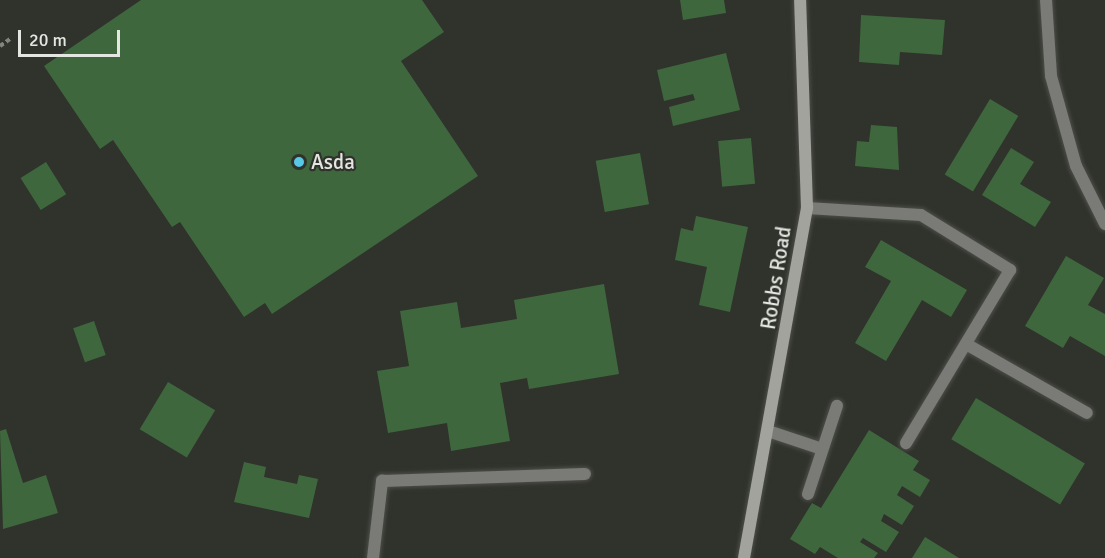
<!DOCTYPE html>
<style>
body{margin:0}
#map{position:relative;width:1105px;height:558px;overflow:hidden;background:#30322c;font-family:Signika,sans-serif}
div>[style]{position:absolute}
.building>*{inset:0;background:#3f673d;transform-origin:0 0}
.path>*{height:4px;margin-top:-2px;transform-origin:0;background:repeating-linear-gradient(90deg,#82847e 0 4.5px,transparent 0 7.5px)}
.roads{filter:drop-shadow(0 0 2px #4d4f49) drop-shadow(0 0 2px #4d4f49)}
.lane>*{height:12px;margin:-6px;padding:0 6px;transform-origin:6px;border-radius:6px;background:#7a7a77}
.street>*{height:12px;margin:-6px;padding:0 6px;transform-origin:6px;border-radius:6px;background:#7a7a77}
.secondary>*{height:12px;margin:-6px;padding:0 6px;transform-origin:6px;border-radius:6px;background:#a3a39e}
.dots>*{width:16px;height:16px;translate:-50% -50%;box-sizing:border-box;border:3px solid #30322c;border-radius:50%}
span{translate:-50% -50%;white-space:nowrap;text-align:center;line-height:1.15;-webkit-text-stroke:4.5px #30322c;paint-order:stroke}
.poi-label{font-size:21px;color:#e4e6e1}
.left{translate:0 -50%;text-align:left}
.street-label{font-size:21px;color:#e4e6e1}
.scale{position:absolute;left:18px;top:30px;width:102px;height:27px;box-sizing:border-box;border:3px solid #e4e6e1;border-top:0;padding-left:8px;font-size:18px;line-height:21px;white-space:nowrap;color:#e4e6e1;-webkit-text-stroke:4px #30322c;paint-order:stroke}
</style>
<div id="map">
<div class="building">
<i style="clip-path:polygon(141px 0,422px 0,444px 32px,401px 61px,478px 176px,272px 314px,265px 303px,244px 317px,180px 222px,172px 227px,113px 140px,100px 149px,44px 66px)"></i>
<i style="clip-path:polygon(680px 0,724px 0,726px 13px,683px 20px)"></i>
<i style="clip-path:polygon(861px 15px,945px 20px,942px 55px,900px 52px,899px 65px,859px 62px)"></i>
<i style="clip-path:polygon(726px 53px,740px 110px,673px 126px,669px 107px,695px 100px,693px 94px,664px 101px,657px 70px)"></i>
<i style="left:990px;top:99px;width:33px;height:88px;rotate:31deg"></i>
<i style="clip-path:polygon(871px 125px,897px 127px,899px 170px,855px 166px,857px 141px,869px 142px)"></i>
<i style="left:751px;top:138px;width:46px;height:33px;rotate:85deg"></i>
<i style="clip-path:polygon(1011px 148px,1034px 162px,1020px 184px,1051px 202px,1035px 227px,982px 195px)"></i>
<i style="left:640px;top:153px;width:52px;height:45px;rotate:80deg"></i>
<i style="left:46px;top:162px;width:38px;height:30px;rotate:58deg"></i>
<i style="clip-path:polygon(696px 216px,748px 227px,730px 312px,699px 305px,707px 267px,675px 260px,681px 228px,693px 231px)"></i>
<i style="clip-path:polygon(881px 240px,967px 290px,951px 317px,922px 300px,886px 361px,855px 343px,891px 281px,865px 267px)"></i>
<i style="clip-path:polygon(1066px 256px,1104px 278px,1088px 305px,1105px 314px,1105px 356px,1070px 336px,1063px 348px,1025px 326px)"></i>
<i style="clip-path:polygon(604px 284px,619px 374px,529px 389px,527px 378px,500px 383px,510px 441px,451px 451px,447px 423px,388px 433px,377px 371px,409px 366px,400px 311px,457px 302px,461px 328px,517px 319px,514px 300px)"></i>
<i style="left:94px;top:321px;width:36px;height:22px;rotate:71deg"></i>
<i style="left:168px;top:382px;width:55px;height:55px;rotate:31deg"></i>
<i style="left:976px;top:398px;width:127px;height:48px;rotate:31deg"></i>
<i style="clip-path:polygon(6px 429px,23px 483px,46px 475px,58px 513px,3px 529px,0 431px)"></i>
<i style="clip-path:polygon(869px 430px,919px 461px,913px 470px,930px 480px,920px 497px,902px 486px,897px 495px,914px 506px,902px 525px,884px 514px,881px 521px,899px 532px,886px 552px,863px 538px,860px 542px,878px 553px,874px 558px,838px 558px,820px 547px,815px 554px,790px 539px,812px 503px,821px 508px)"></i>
<i style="clip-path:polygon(244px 462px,266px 467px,264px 477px,297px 484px,299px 475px,318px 479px,309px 518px,234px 502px)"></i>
<i style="clip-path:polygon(925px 537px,959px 558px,912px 558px)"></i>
</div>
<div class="path">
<i style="left:0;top:46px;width:12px;rotate:-35deg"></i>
</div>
<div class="roads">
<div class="lane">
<i style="left:808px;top:494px;width:93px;rotate:-71.8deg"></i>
<i style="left:373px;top:558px;width:78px;rotate:-83.3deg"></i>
<i style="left:382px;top:481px;width:203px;rotate:-2deg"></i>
</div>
<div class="street">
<i style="left:1046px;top:0;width:76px;rotate:86.2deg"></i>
<i style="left:1051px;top:76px;width:93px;rotate:74.5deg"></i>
<i style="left:1076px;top:166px;width:65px;rotate:63.4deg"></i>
<i style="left:807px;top:208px;width:114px;rotate:3.5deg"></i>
<i style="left:921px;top:215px;width:105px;rotate:31.7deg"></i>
<i style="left:1010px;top:270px;width:202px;rotate:121deg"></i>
<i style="left:966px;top:344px;width:139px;rotate:29.7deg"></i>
<i style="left:768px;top:431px;width:57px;rotate:18.4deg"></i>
</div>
<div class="secondary">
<i style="left:744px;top:558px;width:356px;rotate:-79.8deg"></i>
<i style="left:807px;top:208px;width:208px;rotate:-91.9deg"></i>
</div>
</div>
<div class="dots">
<i style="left:299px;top:162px;background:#58c9e4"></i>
</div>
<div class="poi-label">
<span class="left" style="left:311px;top:162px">Asda</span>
</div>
<div class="street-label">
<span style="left:776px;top:278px;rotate:-81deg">Robbs Road</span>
</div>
<div class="scale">20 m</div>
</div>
